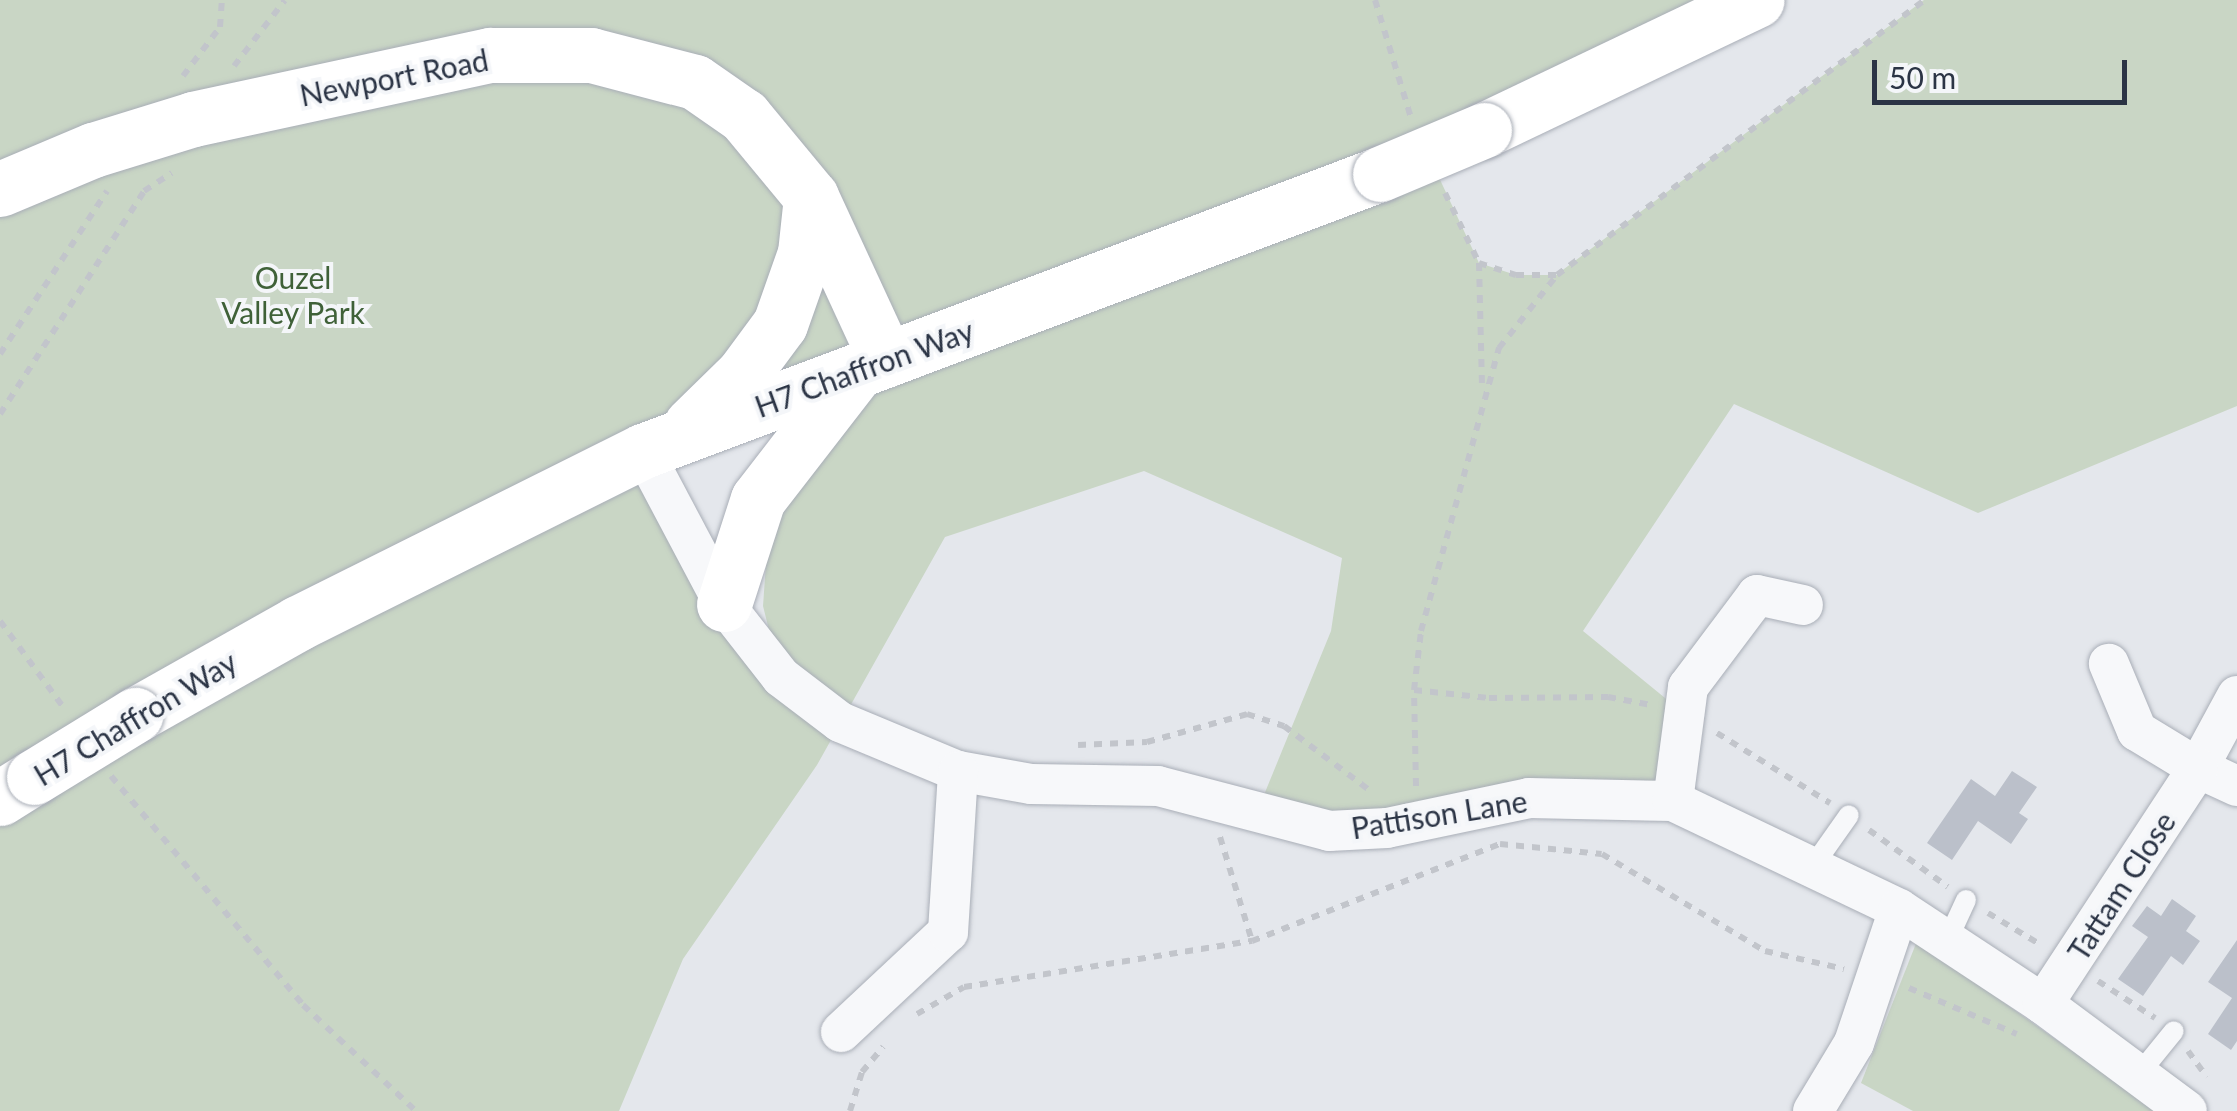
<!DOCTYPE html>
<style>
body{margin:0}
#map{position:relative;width:2237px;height:1111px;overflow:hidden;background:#e4e7ec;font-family:Lato,sans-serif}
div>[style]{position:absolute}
.green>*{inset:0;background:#c9d6c5}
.building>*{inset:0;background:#bbc0ca}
.path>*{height:6px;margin-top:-3px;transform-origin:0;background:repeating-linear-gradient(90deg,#c2c5cb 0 8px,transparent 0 16px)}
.roads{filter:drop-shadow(0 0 2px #a9aeb7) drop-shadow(0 0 2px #a9aeb7)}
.lane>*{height:20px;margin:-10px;padding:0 10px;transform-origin:10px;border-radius:10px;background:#f7f8fa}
.street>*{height:40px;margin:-20px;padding:0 20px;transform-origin:20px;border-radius:20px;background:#f7f8fa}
.secondary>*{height:55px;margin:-27.5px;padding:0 27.5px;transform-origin:27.5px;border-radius:27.5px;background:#fff}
.bridges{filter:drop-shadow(0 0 2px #a9aeb7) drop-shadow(0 0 2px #a9aeb7)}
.secondary-bridge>*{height:55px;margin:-27.5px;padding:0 27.5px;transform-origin:27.5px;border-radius:27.5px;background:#fff}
span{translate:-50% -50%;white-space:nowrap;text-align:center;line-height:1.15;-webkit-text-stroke:8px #f4f6f9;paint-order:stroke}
.street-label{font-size:30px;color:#2b3445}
.park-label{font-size:30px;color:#3f6138}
.scale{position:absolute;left:1872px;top:60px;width:255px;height:45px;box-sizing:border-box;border:5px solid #2b3445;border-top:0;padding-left:12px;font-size:30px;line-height:35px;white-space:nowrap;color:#2b3445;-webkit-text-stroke:8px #f4f6f9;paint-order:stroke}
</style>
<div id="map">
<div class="green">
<i style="clip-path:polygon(evenodd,0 0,1757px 0,1428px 154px,1479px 263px,1516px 275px,1556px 275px,1924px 0,2237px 0,2237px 406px,1978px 513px,1734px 404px,1583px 631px,1681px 711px,1673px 801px,1387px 828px,1257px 812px,1331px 631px,1342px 558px,1144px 471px,945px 537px,817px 765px,683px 959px,619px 1111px,0 1111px,0 0,885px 361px,789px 489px,767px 549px,763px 606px,780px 674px,644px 452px,885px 361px)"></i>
<i style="clip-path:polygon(1917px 941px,2157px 1111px,1913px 1111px,1861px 1083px)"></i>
</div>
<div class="building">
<i style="clip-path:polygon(2012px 771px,2037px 787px,2019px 813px,2028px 819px,2011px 844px,1978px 821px,1952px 860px,1927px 843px,1971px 779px,1995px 796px)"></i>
<i style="clip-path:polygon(2172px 899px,2196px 916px,2186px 931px,2200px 941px,2183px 965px,2171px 956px,2143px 996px,2118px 979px,2148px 937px,2132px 926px,2147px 906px,2161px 916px)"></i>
<i style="clip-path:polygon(2237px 940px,2237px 1041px,2231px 1050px,2208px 1034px,2232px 998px,2208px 982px)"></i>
</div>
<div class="path">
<i style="left:1375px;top:0;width:123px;rotate:73deg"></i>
<i style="left:234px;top:66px;width:83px;rotate:-52.3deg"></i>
<i style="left:183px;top:76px;width:61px;rotate:-52.9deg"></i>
<i style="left:220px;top:27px;width:27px;rotate:-86deg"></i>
<i style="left:1445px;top:193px;width:78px;rotate:64.1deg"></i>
<i style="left:1479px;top:263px;width:39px;rotate:18deg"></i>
<i style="left:1516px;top:275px;width:41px"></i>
<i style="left:1479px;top:263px;width:124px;rotate:88.6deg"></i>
<i style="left:0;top:354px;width:195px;rotate:-56.7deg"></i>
<i style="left:0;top:414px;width:265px;rotate:-57.1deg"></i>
<i style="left:144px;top:191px;width:33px;rotate:-33deg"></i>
<i style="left:0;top:621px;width:108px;rotate:53.7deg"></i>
<i style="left:1414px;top:690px;width:75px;rotate:6.1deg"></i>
<i style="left:1489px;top:698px;width:119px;rotate:-0.5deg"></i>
<i style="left:1608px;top:697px;width:44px;rotate:10.5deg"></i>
<i style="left:1717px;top:733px;width:133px;rotate:31.8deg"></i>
<i style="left:1078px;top:745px;width:69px;rotate:-2.5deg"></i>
<i style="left:1147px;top:742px;width:104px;rotate:-15.6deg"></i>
<i style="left:1247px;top:714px;width:39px;rotate:18deg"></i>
<i style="left:1284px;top:726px;width:110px;rotate:36.9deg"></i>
<i style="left:111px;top:776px;width:299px;rotate:50deg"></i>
<i style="left:303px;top:1005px;width:155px;rotate:43.2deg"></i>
<i style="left:1416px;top:786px;width:96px;rotate:-91.2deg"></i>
<i style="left:1414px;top:690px;width:59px;rotate:-83.2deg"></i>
<i style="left:1421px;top:631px;width:294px;rotate:-74.6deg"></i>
<i style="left:1499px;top:348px;width:93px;rotate:-51.5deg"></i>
<i style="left:1557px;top:275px;width:459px;rotate:-36.8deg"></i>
<i style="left:1869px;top:830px;width:97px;rotate:35.8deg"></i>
<i style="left:1220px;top:837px;width:109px;rotate:72.9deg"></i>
<i style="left:1988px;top:913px;width:62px;rotate:31.1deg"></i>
<i style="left:2098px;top:981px;width:68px;rotate:33deg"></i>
<i style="left:1909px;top:988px;width:117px;rotate:23.1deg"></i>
<i style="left:917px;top:1014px;width:54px;rotate:-29.9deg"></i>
<i style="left:964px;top:987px;width:292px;rotate:-9.1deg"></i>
<i style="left:1252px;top:941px;width:266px;rotate:-21.4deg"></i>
<i style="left:1500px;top:844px;width:102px;rotate:5.6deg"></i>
<i style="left:1602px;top:854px;width:190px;rotate:30.8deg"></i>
<i style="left:1765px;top:951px;width:81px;rotate:12.8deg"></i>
<i style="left:2188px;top:1051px;width:32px;rotate:54deg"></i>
<i style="left:850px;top:1111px;width:41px;rotate:-72.9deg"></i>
<i style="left:862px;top:1072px;width:33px;rotate:-50deg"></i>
</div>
<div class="roads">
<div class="lane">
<i style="left:1813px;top:866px;width:62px;rotate:-54.8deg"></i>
<i style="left:1948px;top:939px;width:43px;rotate:-65.2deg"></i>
<i style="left:2139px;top:1074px;width:55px;rotate:-50.9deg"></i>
</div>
<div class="street">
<i style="left:643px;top:451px;width:173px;rotate:62.1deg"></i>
<i style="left:724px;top:604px;width:93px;rotate:52deg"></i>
<i style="left:781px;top:677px;width:74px;rotate:37.3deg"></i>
<i style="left:840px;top:722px;width:128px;rotate:22.6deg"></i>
<i style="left:958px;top:771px;width:74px;rotate:10.1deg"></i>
<i style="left:1031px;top:784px;width:127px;rotate:0.9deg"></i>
<i style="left:1158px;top:786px;width:177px;rotate:14.7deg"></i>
<i style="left:1329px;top:831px;width:58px;rotate:-3deg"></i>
<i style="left:1387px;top:828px;width:145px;rotate:-11.9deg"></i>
<i style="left:1529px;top:798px;width:144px;rotate:1.2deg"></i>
<i style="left:1673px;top:801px;width:250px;rotate:25.5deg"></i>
<i style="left:1899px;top:909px;width:173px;rotate:33.4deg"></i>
<i style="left:2043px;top:1004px;width:179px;rotate:36.6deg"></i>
<i style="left:2237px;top:696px;width:82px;rotate:118.4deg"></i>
<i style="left:2198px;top:768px;width:43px;rotate:24.8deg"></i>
<i style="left:1673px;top:801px;width:115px;rotate:-82.5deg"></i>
<i style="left:1688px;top:687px;width:115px;rotate:-53.1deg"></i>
<i style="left:1757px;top:595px;width:47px;rotate:12.3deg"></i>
<i style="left:2043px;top:1004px;width:282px;rotate:-56.7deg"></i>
<i style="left:2198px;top:768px;width:71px;rotate:-148.8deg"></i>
<i style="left:2137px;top:731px;width:73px;rotate:-112.7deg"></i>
<i style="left:841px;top:1032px;width:146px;rotate:-43.1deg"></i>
<i style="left:948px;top:932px;width:161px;rotate:-86.4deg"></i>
<i style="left:1813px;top:1111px;width:79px;rotate:-58.9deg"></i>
<i style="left:1854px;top:1043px;width:141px;rotate:-71.4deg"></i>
</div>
<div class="secondary">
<i style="left:1484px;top:130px;width:302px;rotate:-25.5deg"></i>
<i style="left:0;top:189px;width:101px;rotate:-22.8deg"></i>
<i style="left:93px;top:150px;width:105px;rotate:-17.2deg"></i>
<i style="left:193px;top:119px;width:304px;rotate:-12.2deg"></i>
<i style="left:490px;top:55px;width:101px"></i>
<i style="left:591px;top:55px;width:107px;rotate:14.6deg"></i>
<i style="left:695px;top:82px;width:60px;rotate:34.8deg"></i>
<i style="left:744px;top:116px;width:105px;rotate:50.4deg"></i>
<i style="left:811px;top:197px;width:179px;rotate:65.2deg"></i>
<i style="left:691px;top:425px;width:73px;rotate:-44.4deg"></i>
<i style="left:743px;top:374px;width:62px;rotate:-53.5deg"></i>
<i style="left:780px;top:324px;width:75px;rotate:-70.6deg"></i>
<i style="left:805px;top:253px;width:56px;rotate:-83.9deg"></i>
<i style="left:724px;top:604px;width:110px;rotate:-72.1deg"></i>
<i style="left:758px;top:499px;width:162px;rotate:-52.3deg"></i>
<i style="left:135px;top:715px;width:187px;rotate:-29.4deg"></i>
<i style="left:298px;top:623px;width:385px;rotate:-26.5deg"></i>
<i style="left:643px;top:451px;width:787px;rotate:-20.6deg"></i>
<i style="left:0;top:798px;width:40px;rotate:-32deg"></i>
</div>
</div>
<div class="bridges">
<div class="secondary-bridge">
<i style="left:1380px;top:174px;width:113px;rotate:-22.9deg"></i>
<i style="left:34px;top:777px;width:119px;rotate:-31.5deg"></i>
</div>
</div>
<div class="street-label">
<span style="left:394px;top:77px;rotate:-11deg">Newport Road</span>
<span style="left:864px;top:368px;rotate:-20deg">H7 Chaffron Way</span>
<span style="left:135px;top:718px;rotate:-31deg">H7 Chaffron Way</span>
<span style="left:1439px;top:814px;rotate:-9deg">Pattison Lane</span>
<span style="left:2121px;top:886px;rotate:-57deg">Tattam Close</span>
</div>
<div class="park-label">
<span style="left:293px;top:294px">Ouzel<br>Valley Park</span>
</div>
<div class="scale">50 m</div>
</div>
